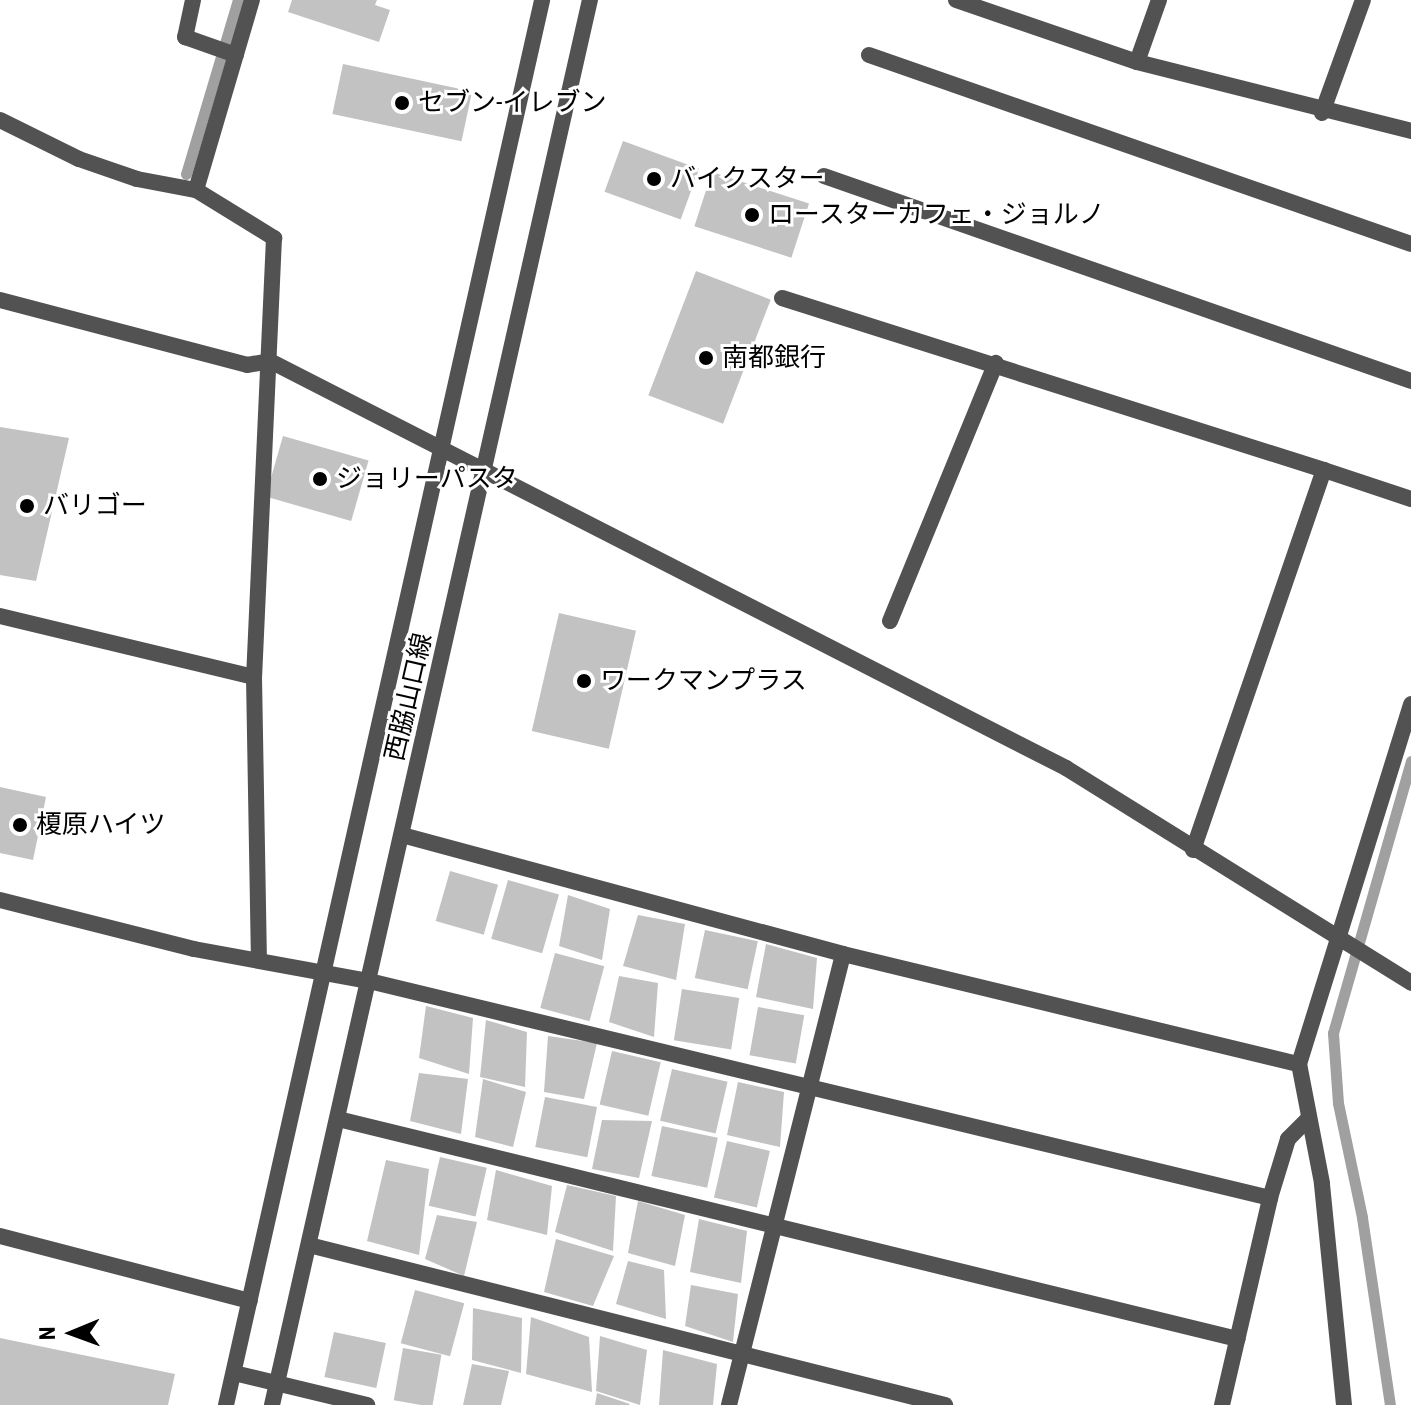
<!DOCTYPE html>
<meta charset="utf-8">
<style>
body{margin:0}
#map{position:relative;width:1411px;height:1405px;overflow:hidden;background:#fff;font-family:"Roboto Condensed","Noto Sans JP",sans-serif}
div>[style]{position:absolute}
.stream>*{height:11px;margin:-5.5px;padding:0 5.5px;transform-origin:5.5px;border-radius:5.5px;background:#a0a0a0}
.building>*{inset:0;background:#c2c2c2;transform-origin:0 0}
.service>*{height:16px;margin:-8px;padding:0 8px;transform-origin:8px;border-radius:8px;background:#525252}
.minor>*{height:16px;margin:-8px;padding:0 8px;transform-origin:8px;border-radius:8px;background:#525252}
.tertiary>*{height:16px;margin:-8px;padding:0 8px;transform-origin:8px;border-radius:8px;background:#525252}
.dots>*{width:22px;height:22px;translate:-50% -50%;box-sizing:border-box;border:4px solid #fff;border-radius:50%}
span{translate:-50% -50%;white-space:nowrap;text-align:center;line-height:1.15;-webkit-text-stroke:6px #fff;paint-order:stroke}
.poi-label{font-size:26px;color:#000}
.left{translate:0 -50%;text-align:left}
.street-label{font-size:26px;color:#000}
.north{position:absolute;left:32px;top:1293px;width:80px;height:80px;-webkit-text-stroke:6px #fff;paint-order:stroke;rotate:269deg;font-size:22px;font-weight:700;line-height:32px;text-align:center;color:#000}
.north::after{content:'';display:block;margin:auto;width:28px;height:36px;background:#000;clip-path:polygon(50% 0,100% 100%,50% 72%,0 100%)}
</style>
<div id="map">
<div class="stream">
<i style="left:186px;top:174px;width:182px;rotate:-73.4deg"></i>
<i style="left:1390px;top:1405px;width:190px;rotate:-98.5deg"></i>
<i style="left:1362px;top:1217px;width:116px;rotate:-101.9deg"></i>
<i style="left:1338px;top:1103px;width:70px;rotate:-94.1deg"></i>
<i style="left:1333px;top:1033px;width:283px;rotate:-74deg"></i>
</div>
<div class="building">
<i style="clip-path:polygon(292px 0,377px 0,375px 5px,390px 10px,379px 42px,288px 12px)"></i>
<i style="left:343px;top:64px;width:132px;height:51px;rotate:12deg"></i>
<i style="left:623px;top:141px;width:81px;height:54px;rotate:20deg"></i>
<i style="left:712px;top:172px;width:102px;height:57px;rotate:18deg"></i>
<i style="left:696px;top:271px;width:80px;height:133px;rotate:21deg"></i>
<i style="clip-path:polygon(0 427px,69px 438px,36px 581px,0 575px)"></i>
<i style="left:283px;top:436px;width:89px;height:63px;rotate:16deg"></i>
<i style="left:559px;top:613px;width:79px;height:121px;rotate:13deg"></i>
<i style="clip-path:polygon(0 787px,46px 797px,33px 860px,0 853px)"></i>
<i style="left:450px;top:871px;width:50px;height:52px;rotate:16deg"></i>
<i style="left:508px;top:880px;width:53px;height:61px;rotate:16deg"></i>
<i style="clip-path:polygon(568px 895px,610px 909px,602px 960px,559px 946px)"></i>
<i style="clip-path:polygon(638px 915px,685px 924px,676px 980px,623px 966px)"></i>
<i style="left:705px;top:930px;width:54px;height:49px;rotate:12deg"></i>
<i style="clip-path:polygon(766px 944px,817px 958px,813px 1009px,756px 997px)"></i>
<i style="left:555px;top:953px;width:51px;height:57px;rotate:15deg"></i>
<i style="clip-path:polygon(619px 976px,658px 983px,654px 1037px,609px 1022px)"></i>
<i style="left:682px;top:989px;width:58px;height:52px;rotate:9deg"></i>
<i style="clip-path:polygon(426px 1006px,473px 1018px,469px 1074px,419px 1058px)"></i>
<i style="left:758px;top:1007px;width:47px;height:49px;rotate:10deg"></i>
<i style="clip-path:polygon(486px 1020px,527px 1032px,525px 1087px,480px 1077px)"></i>
<i style="clip-path:polygon(548px 1036px,597px 1043px,584px 1099px,544px 1092px)"></i>
<i style="left:612px;top:1051px;width:50px;height:55px;rotate:13deg"></i>
<i style="left:672px;top:1069px;width:57px;height:53px;rotate:13deg"></i>
<i style="clip-path:polygon(419px 1073px,468px 1079px,461px 1134px,410px 1121px)"></i>
<i style="clip-path:polygon(483px 1079px,526px 1092px,513px 1147px,475px 1137px)"></i>
<i style="clip-path:polygon(738px 1082px,784px 1092px,780px 1147px,727px 1135px)"></i>
<i style="left:545px;top:1097px;width:53px;height:51px;rotate:11deg"></i>
<i style="clip-path:polygon(602px 1120px,652px 1121px,639px 1178px,592px 1169px)"></i>
<i style="left:662px;top:1126px;width:57px;height:51px;rotate:12deg"></i>
<i style="left:727px;top:1141px;width:44px;height:58px;rotate:13deg"></i>
<i style="left:440px;top:1157px;width:48px;height:50px;rotate:13deg"></i>
<i style="clip-path:polygon(386px 1160px,429px 1169px,419px 1255px,367px 1241px)"></i>
<i style="clip-path:polygon(496px 1170px,552px 1186px,547px 1235px,487px 1220px)"></i>
<i style="clip-path:polygon(567px 1185px,616px 1196px,613px 1251px,555px 1232px)"></i>
<i style="clip-path:polygon(638px 1201px,685px 1215px,675px 1266px,628px 1253px)"></i>
<i style="clip-path:polygon(437px 1215px,477px 1222px,464px 1276px,425px 1259px)"></i>
<i style="clip-path:polygon(699px 1219px,747px 1231px,741px 1283px,690px 1272px)"></i>
<i style="clip-path:polygon(556px 1239px,614px 1256px,593px 1306px,544px 1292px)"></i>
<i style="clip-path:polygon(628px 1261px,664px 1270px,666px 1319px,616px 1304px)"></i>
<i style="clip-path:polygon(691px 1285px,738px 1294px,733px 1342px,685px 1326px)"></i>
<i style="left:415px;top:1290px;width:51px;height:55px;rotate:15deg"></i>
<i style="clip-path:polygon(473px 1308px,522px 1318px,521px 1373px,472px 1360px)"></i>
<i style="clip-path:polygon(531px 1317px,589px 1337px,592px 1392px,526px 1374px)"></i>
<i style="left:334px;top:1332px;width:53px;height:46px;rotate:12deg"></i>
<i style="clip-path:polygon(600px 1336px,647px 1350px,640px 1405px,596px 1391px)"></i>
<i style="clip-path:polygon(0 1338px,175px 1374px,168px 1405px,0 1405px)"></i>
<i style="left:403px;top:1348px;width:39px;height:53px;rotate:10deg"></i>
<i style="clip-path:polygon(663px 1350px,717px 1364px,713px 1405px,659px 1405px)"></i>
<i style="clip-path:polygon(472px 1364px,509px 1371px,501px 1405px,463px 1405px)"></i>
<i style="clip-path:polygon(597px 1393px,630px 1404px,629px 1405px,595px 1405px)"></i>
</div>
<div class="service">
<i style="left:193px;top:0;width:38px;rotate:102deg"></i>
<i style="left:185px;top:37px;width:54px;rotate:19.4deg"></i>
<i style="left:956px;top:0;width:191px;rotate:18.9deg"></i>
<i style="left:1137px;top:62px;width:283px;rotate:14.1deg"></i>
</div>
<div class="minor">
<i style="left:869px;top:55px;width:574px;rotate:19.22deg"></i>
<i style="left:1137px;top:62px;width:66px;rotate:-70.5deg"></i>
<i style="left:1322px;top:113px;width:120px;rotate:-70.1deg"></i>
<i style="left:0;top:120px;width:88px;rotate:26.3deg"></i>
<i style="left:79px;top:159px;width:61px;rotate:19deg"></i>
<i style="left:137px;top:179px;width:60px;rotate:10.6deg"></i>
<i style="left:196px;top:190px;width:92px;rotate:31.6deg"></i>
<i style="left:274px;top:238px;width:439px;rotate:92.6deg"></i>
<i style="left:254px;top:677px;width:283px;rotate:89deg"></i>
<i style="left:824px;top:176px;width:622px;rotate:19.25deg"></i>
<i style="left:196px;top:190px;width:198px;rotate:-73.6deg"></i>
<i style="left:782px;top:298px;width:569px;rotate:17.61deg"></i>
<i style="left:0;top:300px;width:255px;rotate:14.7deg"></i>
<i style="left:247px;top:365px;width:23px;rotate:-10deg"></i>
<i style="left:270px;top:361px;width:894px;rotate:27.08deg"></i>
<i style="left:1066px;top:768px;width:407px;rotate:31.9deg"></i>
<i style="left:0;top:616px;width:261px;rotate:13.5deg"></i>
<i style="left:890px;top:621px;width:279px;rotate:-67.7deg"></i>
<i style="left:402px;top:835px;width:457px;rotate:15.1deg"></i>
<i style="left:843px;top:954px;width:469px;rotate:13.6deg"></i>
<i style="left:1193px;top:850px;width:402px;rotate:-71deg"></i>
<i style="left:1324px;top:470px;width:92px;rotate:18.4deg"></i>
<i style="left:0;top:900px;width:200px;rotate:14.2deg"></i>
<i style="left:194px;top:949px;width:178px;rotate:10.4deg"></i>
<i style="left:369px;top:981px;width:927px;rotate:13.54deg"></i>
<i style="left:338px;top:1119px;width:926px;rotate:13.75deg"></i>
<i style="left:0;top:1236px;width:258px;rotate:14.6deg"></i>
<i style="left:309px;top:1245px;width:656px;rotate:14.12deg"></i>
<i style="left:234px;top:1373px;width:137px;rotate:13.5deg"></i>
<i style="left:729px;top:1405px;width:465px;rotate:-75.8deg"></i>
<i style="left:1222px;top:1405px;width:212px;rotate:-76.9deg"></i>
<i style="left:1270px;top:1198px;width:62px;rotate:-73deg"></i>
<i style="left:1288px;top:1139px;width:28px;rotate:-45deg"></i>
<i style="left:1344px;top:1405px;width:223px;rotate:-95.7deg"></i>
<i style="left:1322px;top:1183px;width:121px;rotate:-100.9deg"></i>
<i style="left:1299px;top:1064px;width:377px;rotate:-72.7deg"></i>
</div>
<div class="tertiary">
<i style="left:226px;top:1405px;width:1440px;rotate:-77.32deg"></i>
<i style="left:272px;top:1405px;width:1441px;rotate:-77.25deg"></i>
</div>
<div class="dots">
<i style="left:402px;top:103px;background:#000"></i>
<i style="left:654px;top:179px;background:#000"></i>
<i style="left:752px;top:215px;background:#000"></i>
<i style="left:706px;top:358px;background:#000"></i>
<i style="left:320px;top:479px;background:#000"></i>
<i style="left:27px;top:506px;background:#000"></i>
<i style="left:584px;top:681px;background:#000"></i>
<i style="left:20px;top:825px;background:#000"></i>
</div>
<div class="poi-label">
<span class="left" style="left:418px;top:103px">セブン-イレブン</span>
<span class="left" style="left:670px;top:179px">バイクスター</span>
<span class="left" style="left:768px;top:215px">ロースターカフェ・ジョルノ</span>
<span class="left" style="left:722px;top:358px">南都銀行</span>
<span class="left" style="left:336px;top:479px">ジョリーパスタ</span>
<span class="left" style="left:43px;top:506px">バリゴー</span>
<span class="left" style="left:600px;top:681px">ワークマンプラス</span>
<span class="left" style="left:36px;top:825px">榎原ハイツ</span>
</div>
<div class="street-label">
<span style="left:409px;top:697px;rotate:-77deg">西脇山口線</span>
</div>
<div class="north">N</div>
</div>
